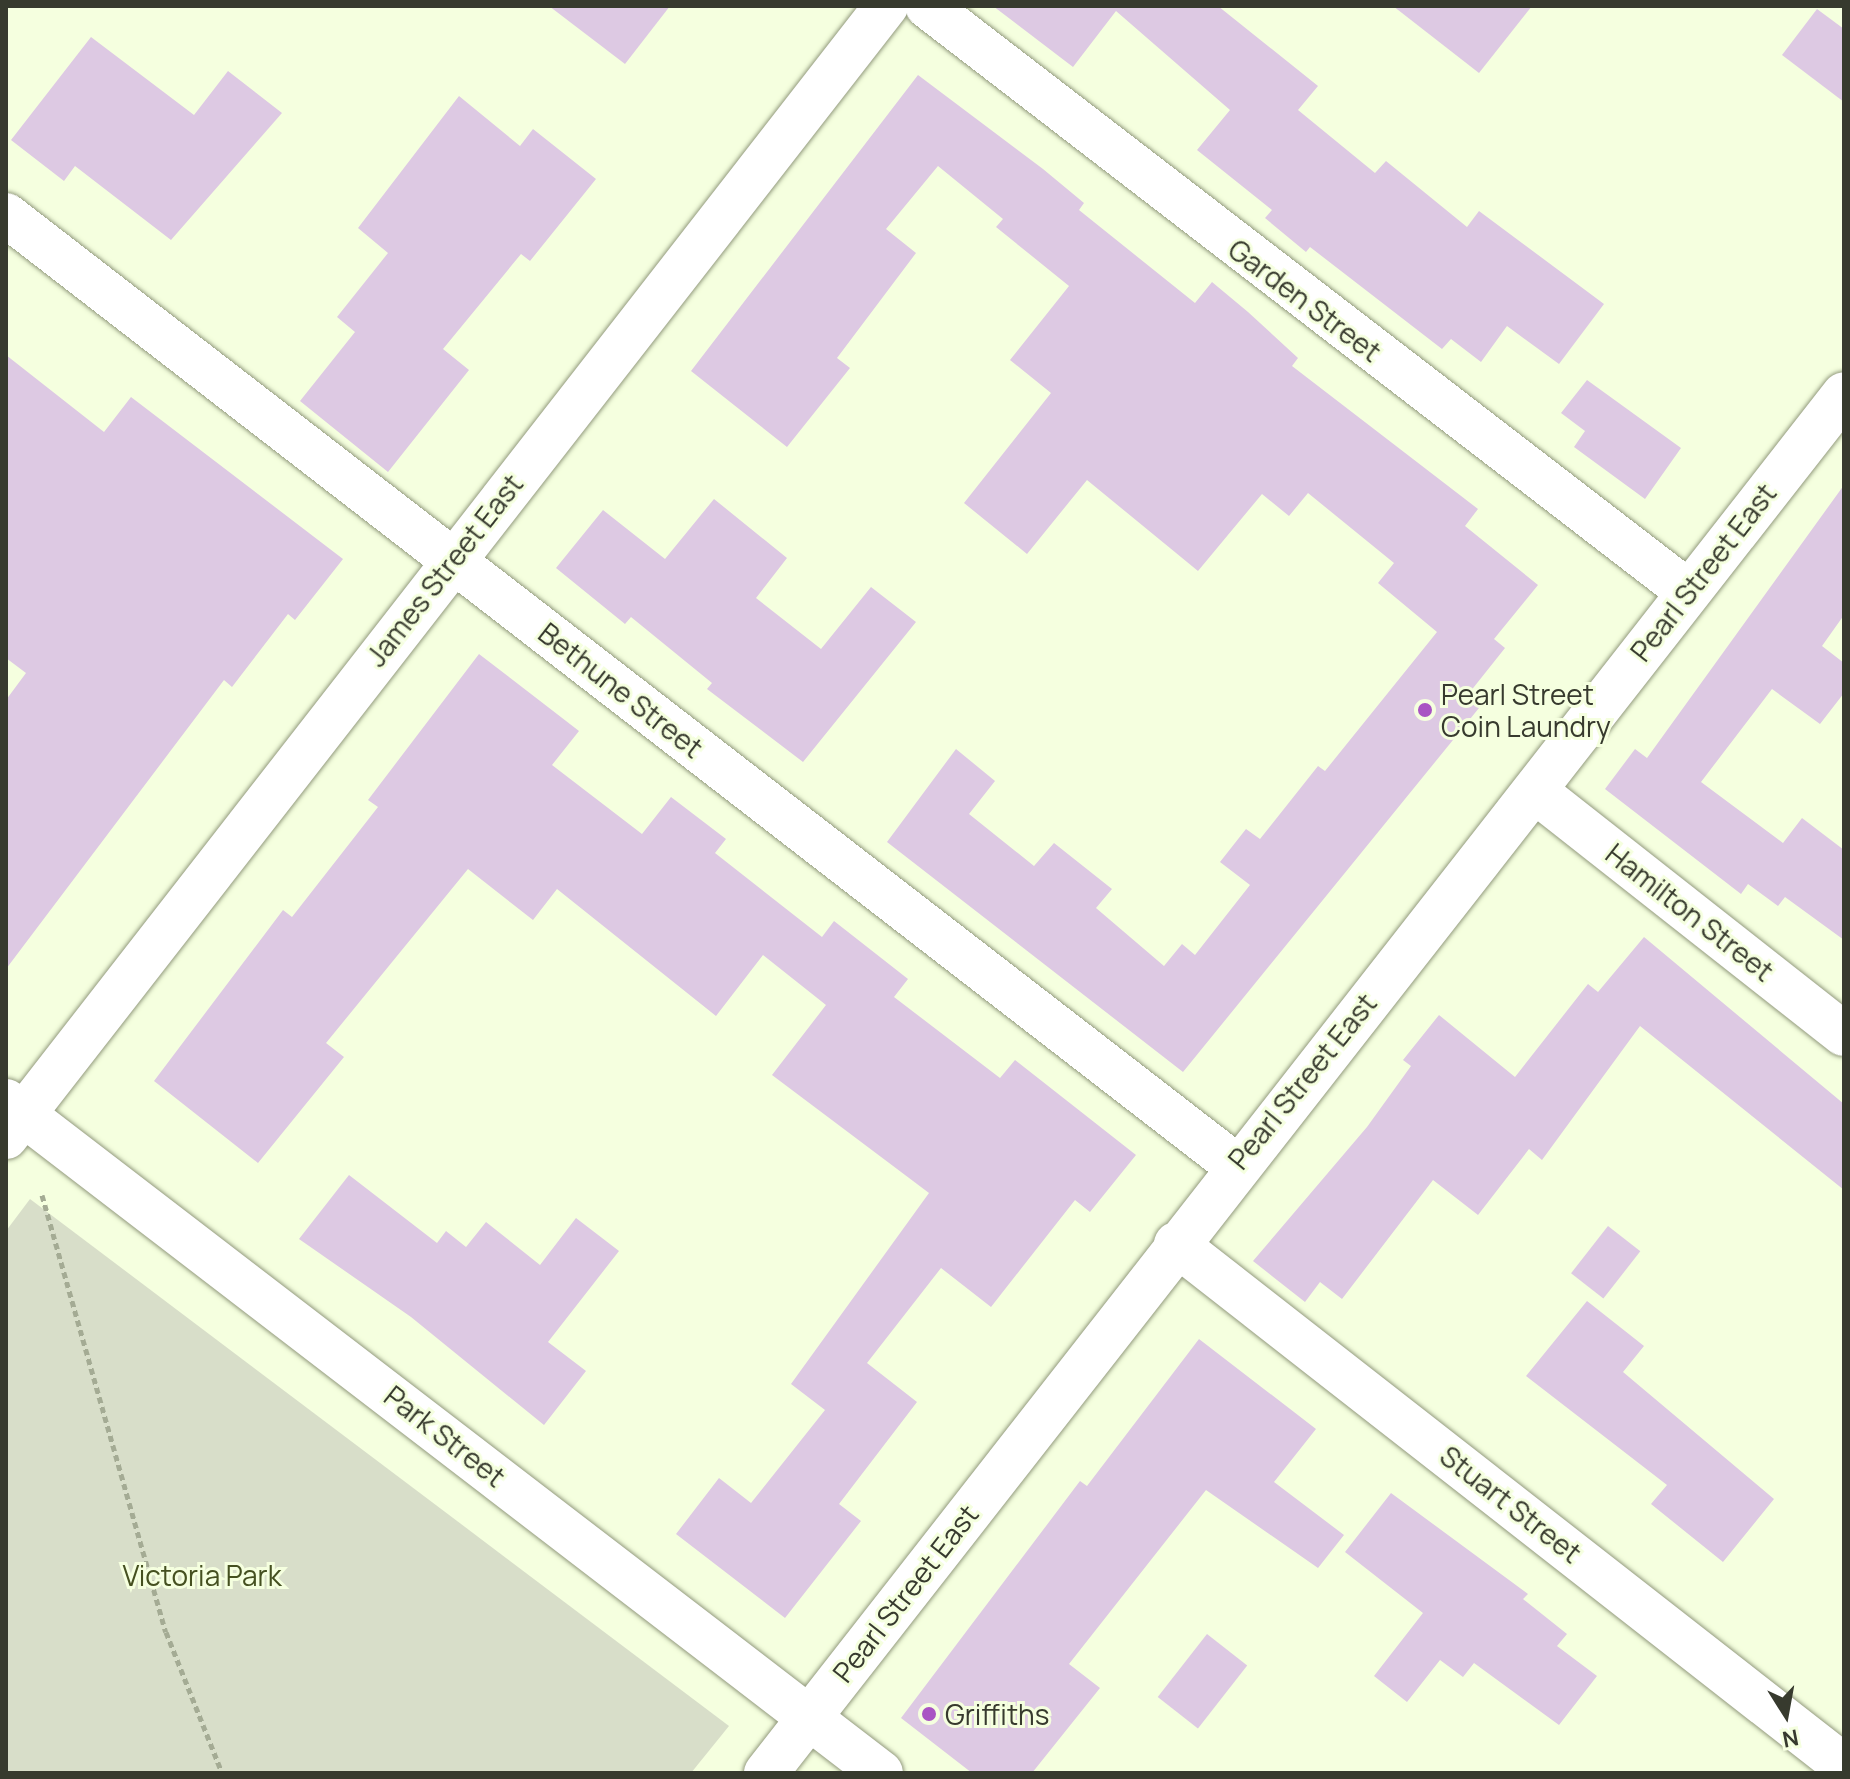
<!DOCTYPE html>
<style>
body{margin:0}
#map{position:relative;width:1850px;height:1779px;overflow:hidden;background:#f5ffdf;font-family:Manrope,sans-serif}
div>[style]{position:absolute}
.green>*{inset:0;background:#d8dec9}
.building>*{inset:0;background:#ddc9e3;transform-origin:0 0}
.path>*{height:5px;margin-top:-2.5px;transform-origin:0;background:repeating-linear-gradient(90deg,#a4ab94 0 6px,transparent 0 10px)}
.roads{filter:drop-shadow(0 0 2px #939b7e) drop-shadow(0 0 2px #939b7e)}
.street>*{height:44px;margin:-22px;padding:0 22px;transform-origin:22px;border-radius:22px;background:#fff}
.secondary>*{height:44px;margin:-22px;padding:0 22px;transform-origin:22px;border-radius:22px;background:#fff}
.dots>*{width:22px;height:22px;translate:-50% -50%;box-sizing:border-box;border:4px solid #f5ffdf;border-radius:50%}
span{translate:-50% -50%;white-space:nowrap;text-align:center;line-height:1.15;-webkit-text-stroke:6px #f5ffdf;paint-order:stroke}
.street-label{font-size:28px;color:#373a2e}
.poi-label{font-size:28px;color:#373a2e}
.left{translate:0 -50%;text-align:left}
.park-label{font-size:28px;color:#455020}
.frame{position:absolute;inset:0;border:8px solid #373a2e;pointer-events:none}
.north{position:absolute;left:1746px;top:1675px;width:80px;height:80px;-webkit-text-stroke:6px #f5ffdf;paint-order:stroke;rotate:169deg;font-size:22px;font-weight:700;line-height:32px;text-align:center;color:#373a2e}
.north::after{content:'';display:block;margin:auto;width:28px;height:36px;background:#373a2e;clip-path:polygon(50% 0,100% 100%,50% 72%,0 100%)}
</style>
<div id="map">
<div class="green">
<i style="clip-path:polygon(30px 1199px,729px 1726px,691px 1773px,6px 1773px,6px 1231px)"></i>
</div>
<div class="building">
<i style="clip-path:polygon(549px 6px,670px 6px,625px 64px)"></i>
<i style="clip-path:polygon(993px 6px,1218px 6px,1318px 86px,1298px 110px,1375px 173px,1386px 161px,1467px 227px,1479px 211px,1604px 304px,1559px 364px,1507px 326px,1481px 362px,1451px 339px,1442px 349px,1310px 247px,1306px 252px,1265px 218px,1272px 210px,1197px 150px,1230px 110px,1116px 11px,1073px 67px)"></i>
<i style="clip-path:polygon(1393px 6px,1532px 6px,1479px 73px)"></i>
<i style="clip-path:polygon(1817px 9px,1844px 29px,1844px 102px,1782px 55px)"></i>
<i style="clip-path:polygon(91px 37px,194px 115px,228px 71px,282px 113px,171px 240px,75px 166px,64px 181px,11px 140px)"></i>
<i style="clip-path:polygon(918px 75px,1043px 169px,1084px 203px,1079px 210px,1195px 303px,1212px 282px,1248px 312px,1298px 358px,1292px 366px,1478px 509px,1465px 526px,1538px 585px,1494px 639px,1505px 648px,1466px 697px,1479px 708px,1183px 1072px,887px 842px,956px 749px,995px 781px,969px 814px,1034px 866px,1054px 843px,1112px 889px,1096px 908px,1164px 966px,1182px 944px,1195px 955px,1250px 885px,1220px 862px,1246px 829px,1260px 839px,1318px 766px,1325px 771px,1437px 632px,1378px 583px,1394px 563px,1308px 493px,1289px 516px,1262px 494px,1198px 571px,1087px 480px,1027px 554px,964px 503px,1051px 393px,1010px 360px,1069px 286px,996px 227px,1003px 219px,938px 166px,886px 229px,916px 253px,837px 358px,850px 368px,787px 447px,691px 371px)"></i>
<i style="clip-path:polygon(459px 96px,520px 146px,533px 129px,596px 179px,530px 261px,521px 254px,443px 349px,469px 370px,388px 472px,300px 401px,355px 332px,337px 317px,388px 253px,358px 228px)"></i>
<i style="clip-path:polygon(6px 355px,104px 432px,131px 397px,343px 559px,295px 620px,288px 614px,232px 687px,224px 680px,6px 969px,6px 700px,26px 673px,6px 658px)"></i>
<i style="clip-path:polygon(1587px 380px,1681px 448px,1645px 499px,1574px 447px,1585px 431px,1561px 413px)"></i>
<i style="clip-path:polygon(1844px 485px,1844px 615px,1822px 646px,1844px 663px,1844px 693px,1820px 724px,1772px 689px,1701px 782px,1783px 843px,1802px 818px,1844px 850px,1844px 940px,1785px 897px,1778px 906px,1748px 884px,1741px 894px,1605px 789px,1635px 749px,1647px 758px)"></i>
<i style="clip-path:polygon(714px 499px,787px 558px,756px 598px,821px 649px,871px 587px,916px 622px,803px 762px,707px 689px,712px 683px,631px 617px,625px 624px,556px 568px,603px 510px,665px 559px)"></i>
<i style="clip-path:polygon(479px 654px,579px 731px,552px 765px,642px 834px,671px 797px,726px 839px,715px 853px,822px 937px,834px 921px,908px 979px,894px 997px,1000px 1078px,1015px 1060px,1136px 1155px,1090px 1212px,1075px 1200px,991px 1307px,941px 1268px,867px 1363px,917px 1402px,839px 1504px,861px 1521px,785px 1618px,676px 1534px,719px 1478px,751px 1503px,825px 1410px,791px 1384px,929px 1193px,772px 1075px,826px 1005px,763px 955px,716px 1016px,557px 889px,533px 920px,468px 869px,326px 1043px,344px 1057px,258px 1163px,154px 1081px,283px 910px,292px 917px,378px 807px,368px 800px)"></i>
<i style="clip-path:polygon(1644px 937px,1844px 1104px,1844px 1190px,1640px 1026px,1542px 1160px,1529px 1149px,1478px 1215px,1433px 1180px,1342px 1299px,1320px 1282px,1305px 1302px,1253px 1261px,1367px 1127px,1411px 1066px,1403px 1060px,1439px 1015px,1515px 1077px,1588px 984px,1598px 992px)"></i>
<i style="clip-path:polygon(349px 1175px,437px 1243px,446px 1231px,466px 1247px,486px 1222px,540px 1265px,576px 1218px,619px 1251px,548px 1342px,586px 1371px,544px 1425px,411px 1317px,299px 1239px)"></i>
<i style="left:1608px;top:1226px;width:41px;height:60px;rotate:38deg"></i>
<i style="clip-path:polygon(1587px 1301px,1644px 1346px,1623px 1372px,1774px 1499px,1723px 1562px,1651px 1504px,1667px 1485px,1526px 1376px)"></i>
<i style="clip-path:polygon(1199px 1339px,1316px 1429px,1274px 1482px,1344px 1535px,1318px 1568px,1206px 1490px,1069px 1664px,1100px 1688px,1032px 1773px,972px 1773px,901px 1718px,1080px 1481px,1087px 1486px)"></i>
<i style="clip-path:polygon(1391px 1493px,1528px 1594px,1523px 1599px,1567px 1634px,1557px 1646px,1597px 1676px,1559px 1725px,1474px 1663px,1463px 1677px,1440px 1660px,1407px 1702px,1374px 1676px,1423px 1613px,1345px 1552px)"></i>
<i style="left:1207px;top:1634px;width:51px;height:80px;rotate:38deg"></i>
</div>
<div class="path">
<i style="left:42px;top:1195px;width:454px;rotate:74.2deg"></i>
<i style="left:166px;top:1632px;width:152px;rotate:68.3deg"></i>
</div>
<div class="roads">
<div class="street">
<i style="left:927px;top:6px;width:958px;rotate:37.58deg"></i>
<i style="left:6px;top:215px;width:1553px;rotate:37.7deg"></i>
<i style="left:1535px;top:791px;width:393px;rotate:38.2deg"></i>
<i style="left:6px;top:1101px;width:1103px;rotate:37.52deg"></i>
<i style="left:6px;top:1137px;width:1433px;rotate:-52.11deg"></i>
<i style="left:1176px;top:1244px;width:848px;rotate:38.01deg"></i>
</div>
<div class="secondary">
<i style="left:766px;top:1773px;width:1750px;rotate:-51.98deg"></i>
</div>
</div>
<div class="dots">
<i style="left:1425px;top:710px;background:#a954c3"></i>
<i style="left:929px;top:1714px;background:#a954c3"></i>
</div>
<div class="street-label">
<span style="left:1305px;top:300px;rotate:37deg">Garden Street</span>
<span style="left:444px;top:570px;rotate:-52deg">James Street East</span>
<span style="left:1703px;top:572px;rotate:-52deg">Pearl Street East</span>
<span style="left:621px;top:690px;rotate:38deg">Bethune Street</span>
<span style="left:1690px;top:912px;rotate:38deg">Hamilton Street</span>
<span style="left:1302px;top:1081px;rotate:-51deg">Pearl Street East</span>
<span style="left:445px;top:1436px;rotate:38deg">Park Street</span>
<span style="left:1511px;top:1504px;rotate:38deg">Stuart Street</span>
<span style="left:905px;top:1593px;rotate:-52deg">Pearl Street East</span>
</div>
<div class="poi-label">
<span class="left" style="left:1441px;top:710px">Pearl Street<br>Coin Laundry</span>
<span class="left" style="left:945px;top:1714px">Griffiths</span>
</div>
<div class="park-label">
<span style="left:202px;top:1575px">Victoria Park</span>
</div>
<div class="frame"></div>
<div class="north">N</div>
</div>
